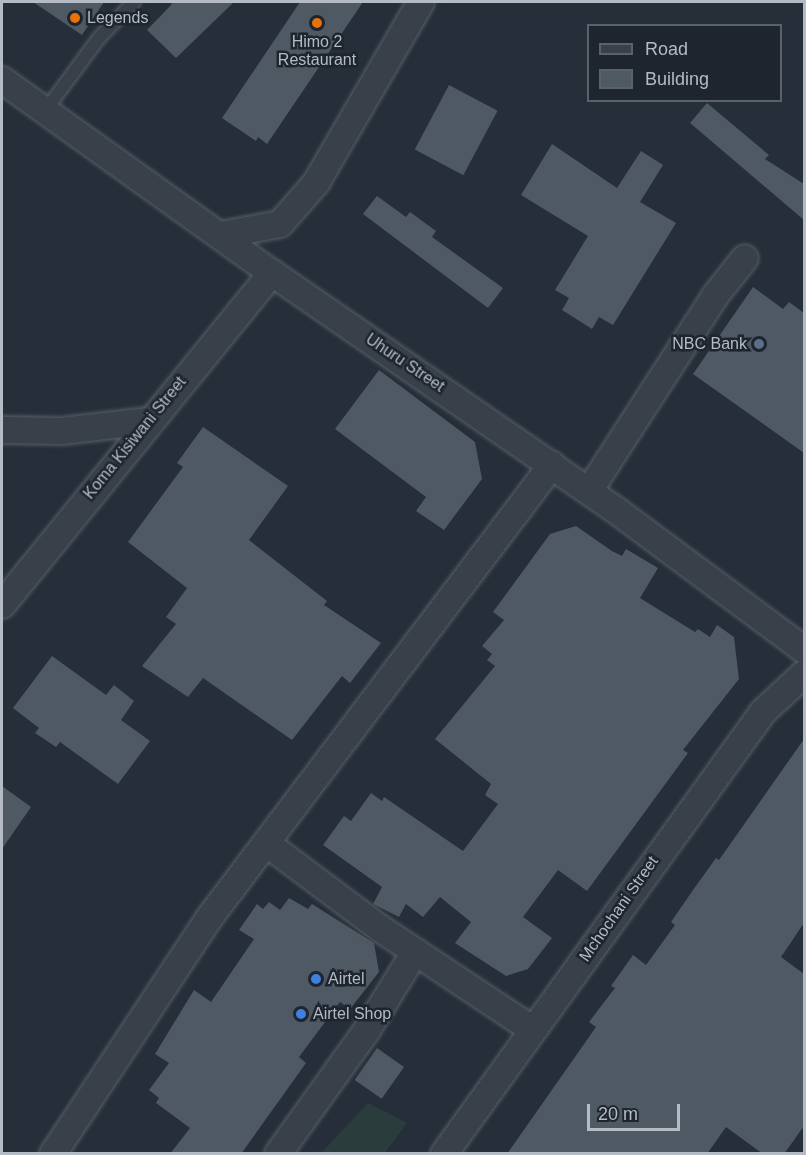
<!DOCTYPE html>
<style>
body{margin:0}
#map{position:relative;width:806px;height:1155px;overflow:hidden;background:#252e39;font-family:Helvetica,sans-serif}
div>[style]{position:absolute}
.green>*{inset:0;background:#2a3c3c}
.building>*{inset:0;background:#4e5964;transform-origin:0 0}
.roads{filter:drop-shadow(0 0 2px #575e67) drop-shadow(0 0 2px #575e67)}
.service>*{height:12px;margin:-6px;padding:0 6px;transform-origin:6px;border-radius:6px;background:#394049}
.minor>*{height:26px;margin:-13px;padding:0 13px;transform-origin:13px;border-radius:13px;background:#394049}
.dots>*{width:16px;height:16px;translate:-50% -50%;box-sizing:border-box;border:3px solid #1e252e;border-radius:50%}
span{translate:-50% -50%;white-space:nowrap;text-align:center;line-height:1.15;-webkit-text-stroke:5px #1e252e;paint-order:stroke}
.poi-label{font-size:16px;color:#b4bbc5}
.left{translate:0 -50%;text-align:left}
.right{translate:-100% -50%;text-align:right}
.street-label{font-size:16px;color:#b4bbc5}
.frame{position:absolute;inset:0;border:3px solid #b4bbc5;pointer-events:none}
.legend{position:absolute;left:587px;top:24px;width:195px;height:78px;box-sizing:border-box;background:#1e252e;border:2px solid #5a616a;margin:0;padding:8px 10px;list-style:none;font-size:18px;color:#b4bbc5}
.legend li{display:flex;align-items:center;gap:12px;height:30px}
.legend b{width:30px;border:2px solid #5a616a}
.scale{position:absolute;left:587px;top:1104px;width:93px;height:27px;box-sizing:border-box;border:3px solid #b4bbc5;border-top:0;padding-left:8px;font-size:18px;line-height:21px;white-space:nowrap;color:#b4bbc5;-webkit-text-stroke:4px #1e252e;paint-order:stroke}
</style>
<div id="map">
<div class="green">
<i style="clip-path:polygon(368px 1103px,407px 1123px,385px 1153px,321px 1153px)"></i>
</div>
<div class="building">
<i style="clip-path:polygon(33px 2px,104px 2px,82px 35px)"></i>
<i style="clip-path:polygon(169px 2px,234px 2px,176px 58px,147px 30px,172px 4px)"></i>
<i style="clip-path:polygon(300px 2px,363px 2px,267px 144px,258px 137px,256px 141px,222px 118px)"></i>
<i style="left:449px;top:85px;width:55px;height:73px;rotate:28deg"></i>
<i style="clip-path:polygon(707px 103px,769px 155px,765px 159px,804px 184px,804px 220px,690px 123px)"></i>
<i style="clip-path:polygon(552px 144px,617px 188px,641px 151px,663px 165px,640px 202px,676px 223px,613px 325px,599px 317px,592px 329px,562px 310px,569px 298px,555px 290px,588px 236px,521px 195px)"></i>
<i style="clip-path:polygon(377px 196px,406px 217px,410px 212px,436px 231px,432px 237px,503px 288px,488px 308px,363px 214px)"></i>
<i style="clip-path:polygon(753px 287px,783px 309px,789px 302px,804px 313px,804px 453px,693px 374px)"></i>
<i style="clip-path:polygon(379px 370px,475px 442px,482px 479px,444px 530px,416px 511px,426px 497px,335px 429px)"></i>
<i style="clip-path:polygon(203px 427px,288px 486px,249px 540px,327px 601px,324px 605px,381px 643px,350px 683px,342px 676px,292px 740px,203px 678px,188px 697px,142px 666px,176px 624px,166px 617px,187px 588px,128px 542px,183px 467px,177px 463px)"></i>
<i style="clip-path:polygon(576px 526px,612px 551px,622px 556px,626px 549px,658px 568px,640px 598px,695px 632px,698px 629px,710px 637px,717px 625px,734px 637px,739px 679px,683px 750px,688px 753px,587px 891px,558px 870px,523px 917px,552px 938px,528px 969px,506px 976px,455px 943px,471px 922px,440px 897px,423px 917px,406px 904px,399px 917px,373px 904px,382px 887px,323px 845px,344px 816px,351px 821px,371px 793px,382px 801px,384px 797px,463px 851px,498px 804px,485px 795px,491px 784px,435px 739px,495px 666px,487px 660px,492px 654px,482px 646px,504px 620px,493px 612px,550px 534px)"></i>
<i style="clip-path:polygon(52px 656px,106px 695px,114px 685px,134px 701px,121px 720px,150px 741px,118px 784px,60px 742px,56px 747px,35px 733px,39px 728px,13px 708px)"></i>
<i style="clip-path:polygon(804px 739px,804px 923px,781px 957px,804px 974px,804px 1126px,784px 1154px,763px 1154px,726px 1127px,707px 1154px,507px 1154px,596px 1027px,589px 1022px,615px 988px,611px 986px,633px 955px,646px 965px,675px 925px,671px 922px,693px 890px,716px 858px,719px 860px)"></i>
<i style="clip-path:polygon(2px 786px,31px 807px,2px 849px)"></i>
<i style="clip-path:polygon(289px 898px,308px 909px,312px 904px,374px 943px,379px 972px,350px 1009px,340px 1002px,299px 1057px,306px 1063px,241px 1154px,170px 1154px,190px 1128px,156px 1103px,159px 1098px,149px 1090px,169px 1063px,155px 1054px,194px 990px,211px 1002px,254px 939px,239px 930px,257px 904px,263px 909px,269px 902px,280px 910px)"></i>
<i style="left:377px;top:1048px;width:33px;height:39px;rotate:35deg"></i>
</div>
<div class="roads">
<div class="service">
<i style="left:45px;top:111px;width:91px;rotate:-53.5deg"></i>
<i style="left:99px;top:38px;width:50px;rotate:-45.8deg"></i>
</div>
<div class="minor">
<i style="left:2px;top:80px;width:332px;rotate:35.6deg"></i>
<i style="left:272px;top:273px;width:419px;rotate:34.6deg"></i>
<i style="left:617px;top:511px;width:233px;rotate:36.6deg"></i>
<i style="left:221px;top:235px;width:60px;rotate:-10.6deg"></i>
<i style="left:280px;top:224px;width:55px;rotate:-48.7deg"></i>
<i style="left:316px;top:183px;width:209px;rotate:-59.9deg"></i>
<i style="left:2px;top:430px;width:60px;rotate:1deg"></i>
<i style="left:62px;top:431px;width:88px;rotate:-6.6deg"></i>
<i style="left:589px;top:491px;width:232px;rotate:-57.1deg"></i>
<i style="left:715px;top:296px;width:48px;rotate:-51.7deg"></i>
<i style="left:2px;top:605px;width:428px;rotate:-50.9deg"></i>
<i style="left:266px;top:843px;width:144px;rotate:36.8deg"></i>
<i style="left:381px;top:929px;width:182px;rotate:33.6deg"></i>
<i style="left:53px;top:1154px;width:284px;rotate:-56.5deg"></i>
<i style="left:210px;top:917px;width:567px;rotate:-52.89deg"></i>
<i style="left:278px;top:1154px;width:153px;rotate:-54.3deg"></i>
<i style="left:367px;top:1030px;width:92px;rotate:-58.4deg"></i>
<i style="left:444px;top:1154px;width:545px;rotate:-54.18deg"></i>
<i style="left:763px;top:712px;width:56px;rotate:-42.8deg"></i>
</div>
</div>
<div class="dots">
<i style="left:75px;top:18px;background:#e8710a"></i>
<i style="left:317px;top:23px;background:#e8710a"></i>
<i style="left:759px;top:344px;background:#5c6f8a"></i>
<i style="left:316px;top:979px;background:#3f7fe0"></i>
<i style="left:301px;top:1014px;background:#3f7fe0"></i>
</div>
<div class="poi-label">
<span class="left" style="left:87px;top:18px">Legends</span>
<span style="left:317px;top:51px">Himo 2<br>Restaurant</span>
<span class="right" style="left:747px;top:344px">NBC Bank</span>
<span class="left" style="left:328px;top:979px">Airtel</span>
<span class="left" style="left:313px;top:1014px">Airtel Shop</span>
</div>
<div class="street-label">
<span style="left:405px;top:363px;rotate:34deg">Uhuru Street</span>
<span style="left:135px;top:438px;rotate:-51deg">Koma Kisiwani Street</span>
<span style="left:619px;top:909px;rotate:-55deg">Mchochani Street</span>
</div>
<div class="frame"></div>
<ul class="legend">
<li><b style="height:8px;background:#394049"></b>Road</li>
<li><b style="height:16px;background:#4e5964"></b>Building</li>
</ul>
<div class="scale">20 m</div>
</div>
